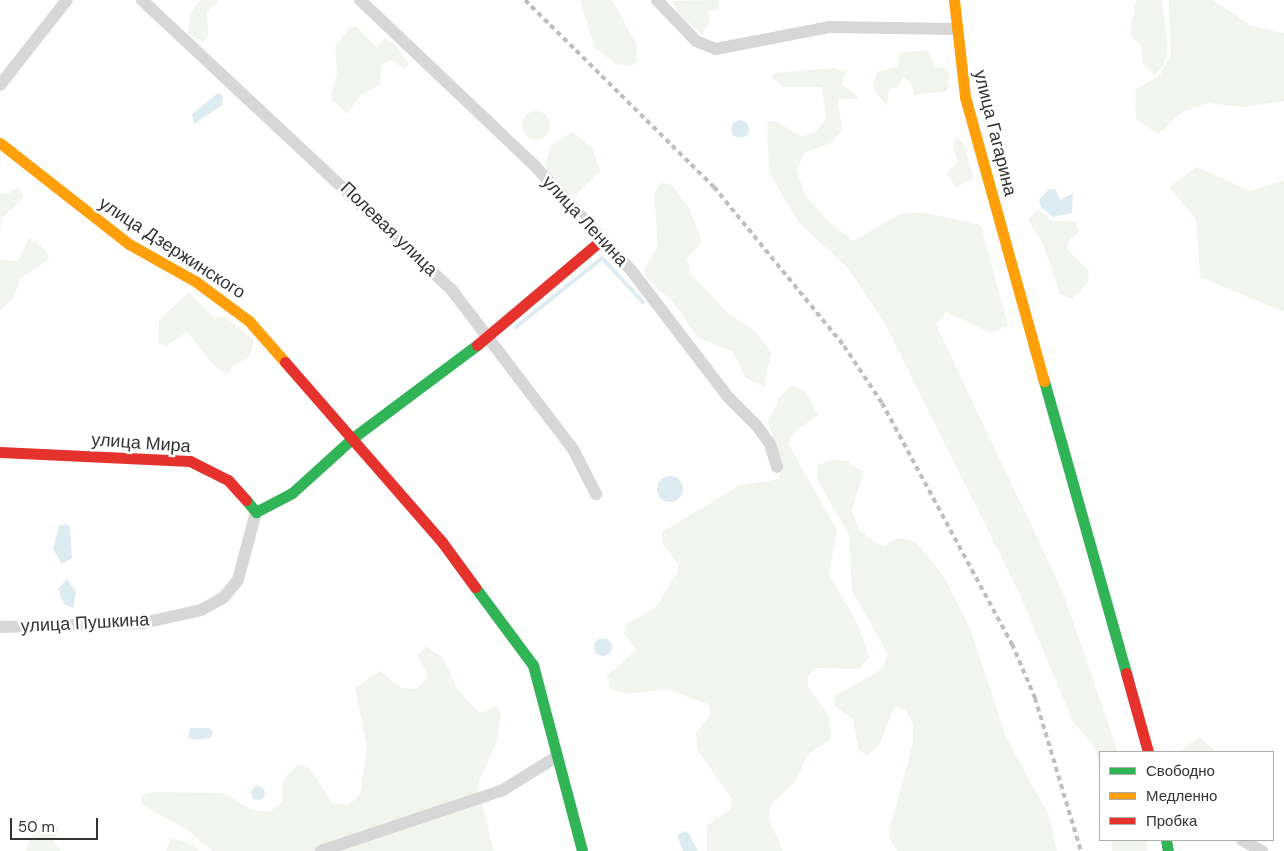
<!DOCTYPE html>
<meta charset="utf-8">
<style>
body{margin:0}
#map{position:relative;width:1284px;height:851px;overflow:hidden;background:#fff;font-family:"DM Sans",sans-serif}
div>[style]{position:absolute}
.green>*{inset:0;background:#f1f5ed;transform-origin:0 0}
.round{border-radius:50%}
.water>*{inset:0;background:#ddebf3}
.stream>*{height:4px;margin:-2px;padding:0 2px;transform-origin:2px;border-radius:2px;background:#ddebf3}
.street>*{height:12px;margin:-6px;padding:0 6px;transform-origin:6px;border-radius:6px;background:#d7d7d7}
.fast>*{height:11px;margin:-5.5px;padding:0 5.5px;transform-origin:5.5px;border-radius:5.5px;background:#30b455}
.slow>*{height:11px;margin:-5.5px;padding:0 5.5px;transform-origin:5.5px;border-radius:5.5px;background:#ff9f0a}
.jam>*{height:11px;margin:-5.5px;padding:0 5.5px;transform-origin:5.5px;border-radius:5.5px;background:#e5322d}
.rail>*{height:4px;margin-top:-2px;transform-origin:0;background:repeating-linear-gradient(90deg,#bebebe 0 5px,transparent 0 9px)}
span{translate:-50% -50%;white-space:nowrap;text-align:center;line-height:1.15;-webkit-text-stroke:5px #fff;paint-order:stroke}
.street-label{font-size:18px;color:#333}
.legend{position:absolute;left:1099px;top:751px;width:175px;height:90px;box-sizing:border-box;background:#fff;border:1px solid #adadad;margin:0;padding:6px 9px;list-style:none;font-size:15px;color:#333}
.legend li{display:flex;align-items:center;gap:10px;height:25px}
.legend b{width:25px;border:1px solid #adadad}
.scale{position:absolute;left:10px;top:818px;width:88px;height:22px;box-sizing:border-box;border:2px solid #333;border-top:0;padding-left:6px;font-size:15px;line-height:18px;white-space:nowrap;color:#333;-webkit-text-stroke:4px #fff;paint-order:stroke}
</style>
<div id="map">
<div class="green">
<i style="clip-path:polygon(200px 0,219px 0,207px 12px,208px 34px,203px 43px,188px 33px,190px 15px)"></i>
<i style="clip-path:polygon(580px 0,612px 0,636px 44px,637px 60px,632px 66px,616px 64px,595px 48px)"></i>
<i style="clip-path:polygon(718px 0,719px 10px,709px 11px,709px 23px,702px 35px,677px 12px,673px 1px)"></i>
<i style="clip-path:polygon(1136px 0,1162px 0,1168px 48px,1164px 65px,1154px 75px,1142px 63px,1141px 46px,1130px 34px)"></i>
<i style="clip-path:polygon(1169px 0,1212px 0,1252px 26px,1284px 33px,1284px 101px,1244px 107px,1208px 103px,1181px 113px,1158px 134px,1136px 119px,1135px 90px,1160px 75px,1171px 54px)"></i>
<i style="clip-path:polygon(350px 27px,357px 27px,376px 47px,385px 38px,394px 43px,409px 64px,404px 69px,392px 60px,382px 64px,379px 85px,361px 95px,347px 114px,331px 99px,337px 72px,335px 47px)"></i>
<i style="clip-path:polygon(927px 50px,936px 67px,946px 68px,949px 74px,947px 91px,914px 95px,912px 83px,903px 77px,898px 87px,889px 89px,887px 106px,873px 88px,876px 72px,897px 67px,900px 53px)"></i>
<i style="clip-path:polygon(834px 68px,846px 72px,842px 84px,860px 98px,838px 100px,842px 130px,830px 144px,805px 152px,796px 170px,806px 196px,826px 219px,853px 241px,900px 214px,923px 212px,981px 225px,1008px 326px,991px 333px,946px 312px,936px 325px,1062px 590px,1118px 752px,1100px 752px,1100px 773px,1095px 747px,1073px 722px,1020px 595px,885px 323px,847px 267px,798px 222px,769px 172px,767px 122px,775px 121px,801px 136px,814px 133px,826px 119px,822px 87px,785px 87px,772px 78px,773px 73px)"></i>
<i class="round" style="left:522px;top:111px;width:28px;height:28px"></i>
<i style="clip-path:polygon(573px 132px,593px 149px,600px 171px,576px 195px,568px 195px,549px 176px,545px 165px,551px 145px)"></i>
<i style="clip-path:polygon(957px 137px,964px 144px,973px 178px,956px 188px,947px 173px,957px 162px,953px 144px)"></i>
<i style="clip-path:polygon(1197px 167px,1250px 191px,1284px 180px,1284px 312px,1200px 277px,1196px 219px,1169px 187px)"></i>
<i style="clip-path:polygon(661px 182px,672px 185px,690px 210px,702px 242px,687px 259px,691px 274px,729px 314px,755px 331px,771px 352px,764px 387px,746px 378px,733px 352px,697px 337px,674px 303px,648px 280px,644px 269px,658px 246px,654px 195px)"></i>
<i style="clip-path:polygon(18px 187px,24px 197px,1px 219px,0 234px,0 193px,8px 194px)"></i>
<i style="clip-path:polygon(1038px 209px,1053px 221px,1075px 221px,1079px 232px,1068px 241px,1067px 249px,1089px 271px,1087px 284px,1072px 299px,1060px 294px,1043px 244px,1028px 220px)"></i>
<i style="clip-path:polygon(29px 238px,46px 250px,49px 259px,21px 278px,13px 299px,0 311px,0 260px,18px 261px)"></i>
<i style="clip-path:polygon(189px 292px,215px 318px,226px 317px,254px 341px,249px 358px,232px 366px,228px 374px,215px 367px,187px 332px,166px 346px,158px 343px,159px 320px)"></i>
<i style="clip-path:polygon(791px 385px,806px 392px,818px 415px,793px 433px,788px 443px,837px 530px,829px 574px,858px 625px,869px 657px,860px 669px,816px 668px,808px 676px,808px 687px,829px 716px,831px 739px,807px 755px,796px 781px,770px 805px,769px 819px,783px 851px,707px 851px,707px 825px,730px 810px,732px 799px,697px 749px,696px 733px,711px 714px,708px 704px,665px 689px,626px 694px,610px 688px,607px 676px,636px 650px,624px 634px,627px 624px,656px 607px,677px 573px,679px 565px,662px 543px,662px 532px,738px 486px,779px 479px,782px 463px,768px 423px,780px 397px)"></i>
<i style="clip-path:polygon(833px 460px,847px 461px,863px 472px,852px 510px,858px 529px,882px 547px,898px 538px,916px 542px,945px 578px,971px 631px,1006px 737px,1049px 816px,1057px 851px,897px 851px,891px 841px,889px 832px,913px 743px,913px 724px,906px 711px,895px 706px,879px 745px,867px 756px,858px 749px,853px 719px,834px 705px,835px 696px,882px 669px,888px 654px,852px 591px,849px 535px,818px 481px,817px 465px)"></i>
<i style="clip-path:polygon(426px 646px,443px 658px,457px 688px,475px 709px,481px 713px,496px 706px,501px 713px,497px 741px,477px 785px,494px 851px,213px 851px,186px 829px,142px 805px,141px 796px,152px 792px,224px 793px,253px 810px,269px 812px,282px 802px,283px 780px,298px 764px,310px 768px,332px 803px,349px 805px,360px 794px,367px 746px,355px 688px,380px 671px,401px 688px,417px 689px,428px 677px,418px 656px)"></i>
<i style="clip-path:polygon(1200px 737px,1216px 752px,1182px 752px,1183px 748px)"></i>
<i style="clip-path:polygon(51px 823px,59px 828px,53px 842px,61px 851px,26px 851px,33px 832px)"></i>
<i style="clip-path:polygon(171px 838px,189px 843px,201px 851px,166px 851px)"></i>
<i style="left:1112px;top:840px;width:35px;height:11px"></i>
</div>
<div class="water">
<i style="clip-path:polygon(218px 93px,223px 96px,222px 105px,194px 124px,192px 114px)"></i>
<i class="round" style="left:731px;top:120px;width:18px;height:18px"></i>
<i style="clip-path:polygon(1049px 189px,1056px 190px,1060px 200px,1073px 193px,1072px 213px,1053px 217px,1041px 207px,1039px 200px)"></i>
<i class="round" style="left:657px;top:476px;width:26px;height:26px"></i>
<i style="clip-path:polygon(66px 524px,70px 527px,72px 558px,62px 564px,53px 549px,59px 526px)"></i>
<i style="clip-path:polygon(67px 579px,76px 592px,73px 608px,64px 604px,58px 589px)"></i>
<i class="round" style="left:594px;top:638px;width:18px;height:18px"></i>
<i style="clip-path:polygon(190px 728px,209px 728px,213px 732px,210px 738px,193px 740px,188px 738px)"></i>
<i class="round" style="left:251px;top:786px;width:14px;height:14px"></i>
<i style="clip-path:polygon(686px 831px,689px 834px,698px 851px,683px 851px,677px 835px)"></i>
</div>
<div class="stream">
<i style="left:516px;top:327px;width:110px;rotate:-38.7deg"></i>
<i style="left:602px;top:258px;width:60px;rotate:47deg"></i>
</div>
<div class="street">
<i style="left:142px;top:0;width:423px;rotate:43.1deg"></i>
<i style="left:451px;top:289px;width:201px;rotate:52.7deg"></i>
<i style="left:573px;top:449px;width:51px;rotate:62.9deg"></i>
<i style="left:360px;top:0;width:240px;rotate:43.5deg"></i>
<i style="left:534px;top:165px;width:143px;rotate:47.3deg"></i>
<i style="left:631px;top:270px;width:160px;rotate:52.6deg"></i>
<i style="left:728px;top:397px;width:41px;rotate:45deg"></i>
<i style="left:757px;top:426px;width:22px;rotate:54deg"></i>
<i style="left:770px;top:444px;width:24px;rotate:73deg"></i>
<i style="left:657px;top:0;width:57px;rotate:46.4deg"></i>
<i style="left:696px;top:41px;width:22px;rotate:22deg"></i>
<i style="left:716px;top:49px;width:115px;rotate:-11deg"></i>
<i style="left:829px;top:27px;width:126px;rotate:0.9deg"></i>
<i style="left:0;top:85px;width:108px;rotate:-51.8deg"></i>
<i style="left:0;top:627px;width:143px;rotate:-1.6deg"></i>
<i style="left:143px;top:623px;width:59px;rotate:-12.6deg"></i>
<i style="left:201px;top:610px;width:26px;rotate:-29deg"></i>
<i style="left:224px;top:597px;width:22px;rotate:-51deg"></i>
<i style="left:238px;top:580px;width:70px;rotate:-75.2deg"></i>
<i style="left:1242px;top:840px;width:23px;rotate:29deg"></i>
<i style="left:321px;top:851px;width:192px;rotate:-18.5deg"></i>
<i style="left:503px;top:790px;width:62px;rotate:-31.9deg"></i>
</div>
<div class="fast">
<i style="left:1044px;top:381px;width:303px;rotate:74.3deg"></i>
<i style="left:246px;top:500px;width:16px;rotate:50deg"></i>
<i style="left:256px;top:512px;width:41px;rotate:-27.8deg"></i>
<i style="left:292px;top:493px;width:84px;rotate:-42.1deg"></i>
<i style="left:354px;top:437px;width:154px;rotate:-36.8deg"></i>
<i style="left:475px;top:587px;width:97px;rotate:53.4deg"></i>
<i style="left:533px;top:665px;width:192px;rotate:75.2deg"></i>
<i style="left:1166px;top:840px;width:11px;rotate:80deg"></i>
</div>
<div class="slow">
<i style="left:954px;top:0;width:98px;rotate:83.5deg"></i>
<i style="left:965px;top:97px;width:295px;rotate:74.5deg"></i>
<i style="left:0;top:143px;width:164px;rotate:38.1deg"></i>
<i style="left:129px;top:244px;width:76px;rotate:29.3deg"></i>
<i style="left:195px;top:281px;width:67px;rotate:36.5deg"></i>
<i style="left:249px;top:321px;width:55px;rotate:48.7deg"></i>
</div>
<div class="jam">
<i style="left:477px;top:345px;width:161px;rotate:-40.2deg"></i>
<i style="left:285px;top:362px;width:239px;rotate:48.9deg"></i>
<i style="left:442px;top:542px;width:56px;rotate:53.7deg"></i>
<i style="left:0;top:452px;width:190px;rotate:2.7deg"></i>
<i style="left:190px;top:461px;width:42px;rotate:26.6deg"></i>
<i style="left:228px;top:480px;width:27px;rotate:48deg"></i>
<i style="left:1126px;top:673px;width:82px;rotate:74.4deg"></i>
</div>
<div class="rail">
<i style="left:525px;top:0;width:266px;rotate:44.7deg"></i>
<i style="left:714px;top:187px;width:205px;rotate:50.7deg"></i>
<i style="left:844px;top:346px;width:69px;rotate:56.3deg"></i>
<i style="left:882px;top:403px;width:274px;rotate:61.7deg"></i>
<i style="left:1012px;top:644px;width:59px;rotate:66.9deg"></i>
<i style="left:1035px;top:698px;width:160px;rotate:73.3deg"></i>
</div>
<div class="street-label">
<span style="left:995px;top:133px;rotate:76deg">улица Гагарина</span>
<span style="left:585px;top:221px;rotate:47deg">улица Ленина</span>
<span style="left:389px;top:229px;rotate:44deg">Полевая улица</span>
<span style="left:172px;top:248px;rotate:33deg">улица Дзержинского</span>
<span style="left:141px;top:443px;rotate:4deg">улица Мира</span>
<span style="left:85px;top:623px;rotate:-3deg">улица Пушкина</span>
</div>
<ul class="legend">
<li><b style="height:6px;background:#30b455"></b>Свободно</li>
<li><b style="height:6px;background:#ff9f0a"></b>Медленно</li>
<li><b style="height:6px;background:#e5322d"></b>Пробка</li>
</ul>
<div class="scale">50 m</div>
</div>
